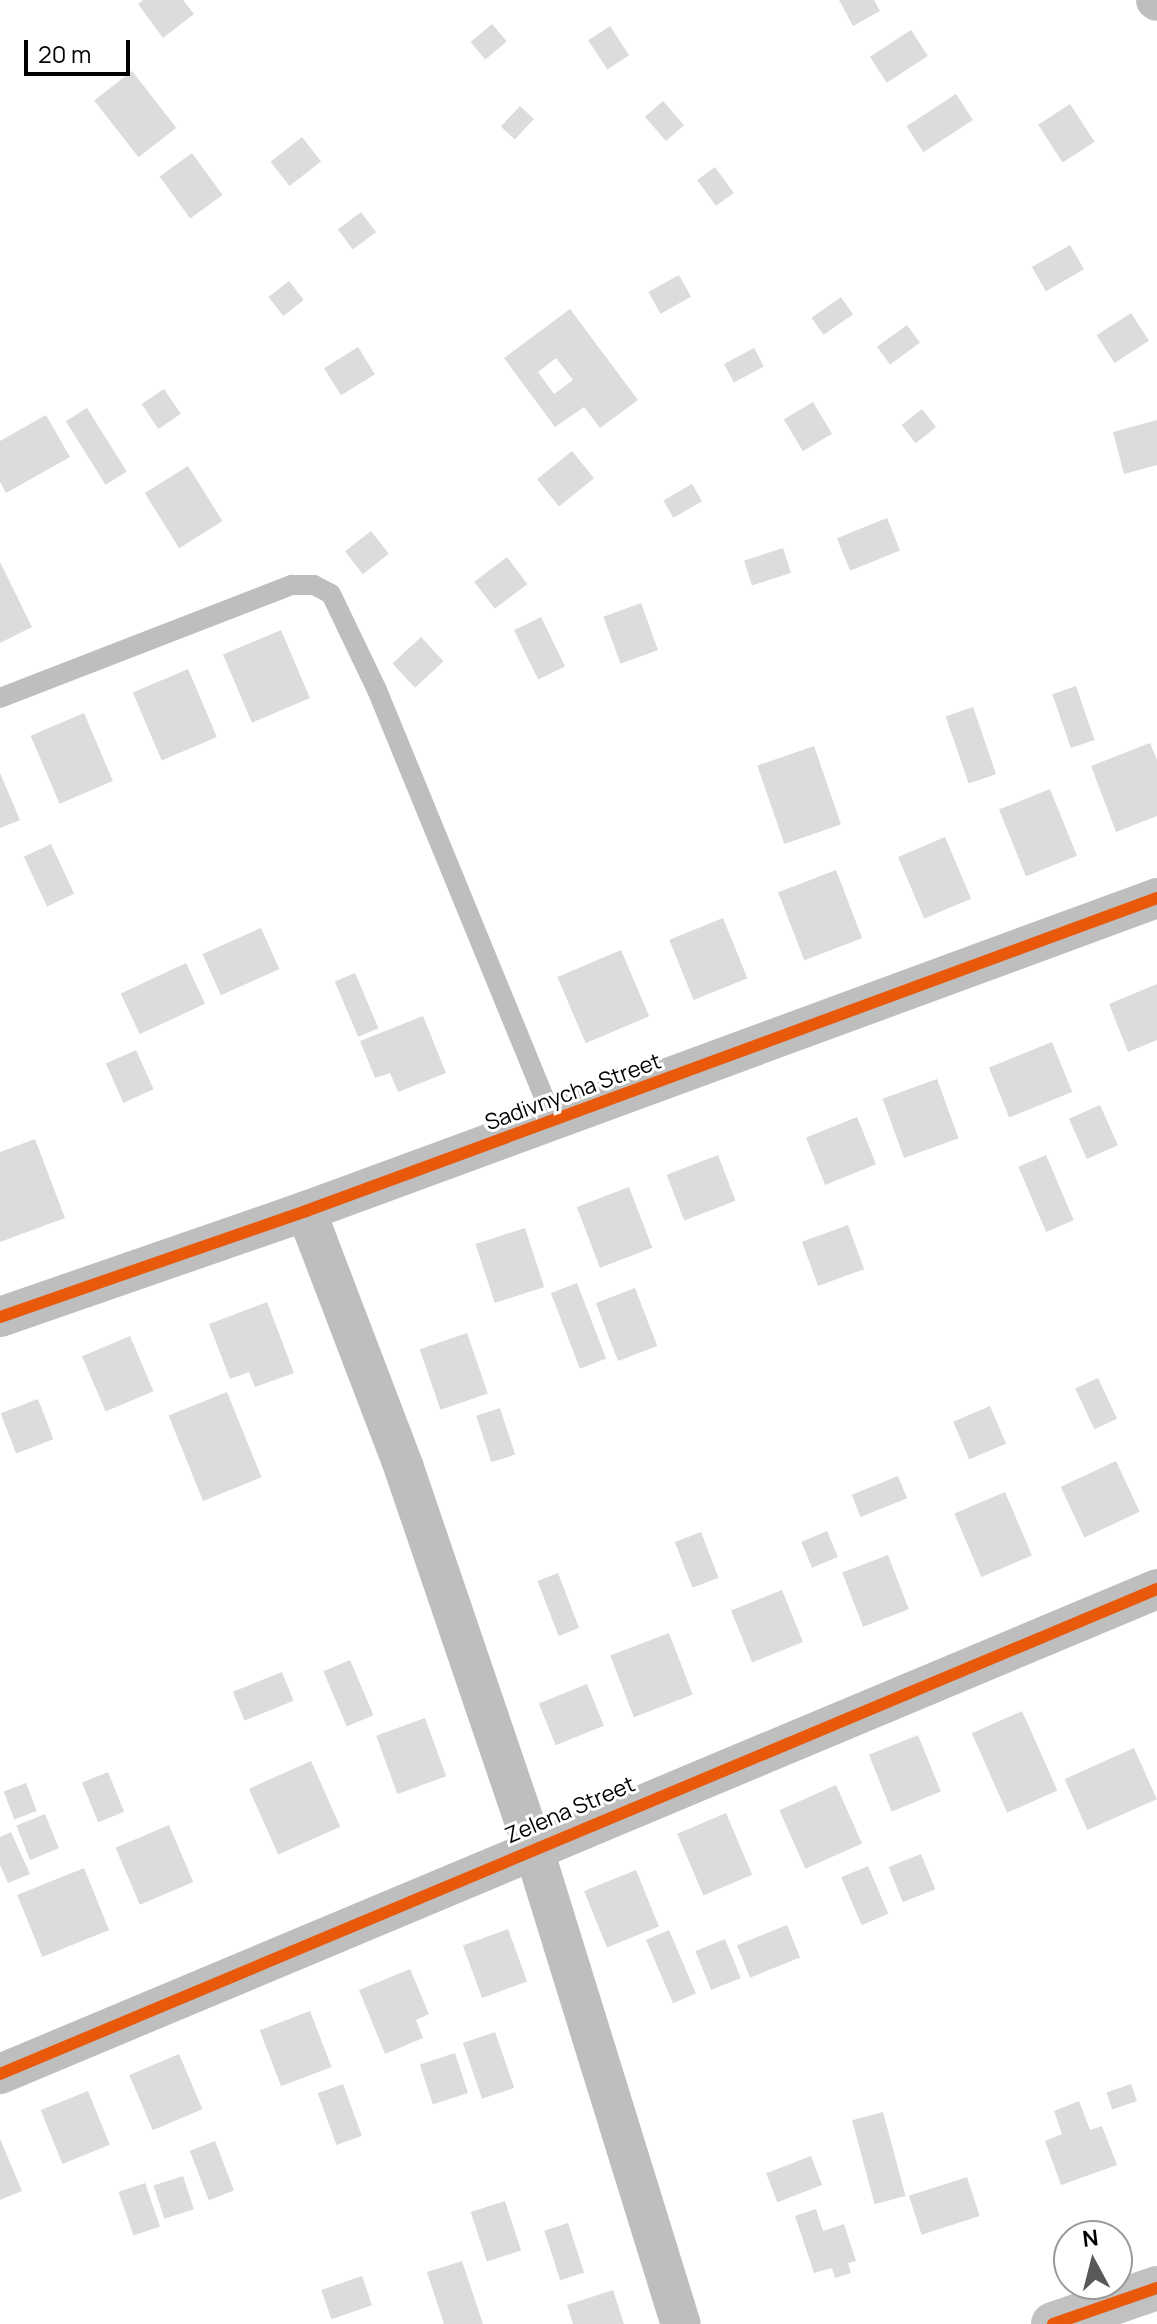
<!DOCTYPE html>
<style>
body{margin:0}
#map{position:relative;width:1157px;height:2324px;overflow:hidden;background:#fff;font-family:Manrope,sans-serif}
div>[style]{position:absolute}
.building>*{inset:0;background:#dcdcdc;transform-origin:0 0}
.service>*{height:20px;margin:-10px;padding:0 10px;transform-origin:10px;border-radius:10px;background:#bebebe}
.minor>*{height:40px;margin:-20px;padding:0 20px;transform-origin:20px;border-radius:20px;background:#bebebe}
.secondary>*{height:44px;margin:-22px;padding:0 22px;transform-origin:22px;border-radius:22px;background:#c1c1c1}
.cycleway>*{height:12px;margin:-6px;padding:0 6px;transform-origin:6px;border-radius:6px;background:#e8590c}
span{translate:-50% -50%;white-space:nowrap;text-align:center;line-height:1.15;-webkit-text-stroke:6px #fff;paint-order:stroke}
.street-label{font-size:22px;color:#000}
.north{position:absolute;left:1053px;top:2220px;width:80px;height:80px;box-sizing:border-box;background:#fff;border:2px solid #999;border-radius:50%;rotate:353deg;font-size:22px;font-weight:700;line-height:32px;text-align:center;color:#000}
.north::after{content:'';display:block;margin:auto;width:28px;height:36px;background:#595959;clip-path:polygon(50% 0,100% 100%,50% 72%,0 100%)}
.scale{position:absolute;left:24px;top:40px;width:106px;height:36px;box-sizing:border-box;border:4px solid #000;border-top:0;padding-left:10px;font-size:24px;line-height:28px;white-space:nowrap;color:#000;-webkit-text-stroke:6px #fff;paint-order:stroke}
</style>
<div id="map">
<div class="building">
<i style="clip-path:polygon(143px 0,183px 0,194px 14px,163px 38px,138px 4px)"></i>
<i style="clip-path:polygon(839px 0,874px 0,880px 11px,853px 26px)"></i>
<i style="left:492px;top:24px;width:23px;height:28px;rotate:50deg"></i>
<i style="left:610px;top:26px;width:35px;height:26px;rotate:57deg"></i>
<i style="left:911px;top:30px;width:31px;height:49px;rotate:57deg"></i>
<i style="left:132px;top:71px;width:72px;height:48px;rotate:52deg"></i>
<i style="left:956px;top:94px;width:31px;height:59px;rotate:57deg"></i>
<i style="left:663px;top:101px;width:32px;height:24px;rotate:49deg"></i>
<i style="left:1070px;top:104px;width:45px;height:38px;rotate:57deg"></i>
<i style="left:520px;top:106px;width:19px;height:28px;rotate:43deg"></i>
<i style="left:302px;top:137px;width:31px;height:40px;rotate:52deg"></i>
<i style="left:192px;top:153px;width:52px;height:40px;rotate:54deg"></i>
<i style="left:715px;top:167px;width:32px;height:22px;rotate:54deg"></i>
<i style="left:361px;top:212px;width:25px;height:29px;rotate:53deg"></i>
<i style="left:1070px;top:245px;width:28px;height:44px;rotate:60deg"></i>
<i style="left:679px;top:275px;width:25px;height:35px;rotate:61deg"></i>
<i style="left:289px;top:281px;width:24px;height:26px;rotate:52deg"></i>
<i style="left:841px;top:297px;width:21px;height:36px;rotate:55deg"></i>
<i style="clip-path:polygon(evenodd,570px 309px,638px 400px,600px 428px,584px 407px,555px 427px,504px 358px,570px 309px,556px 358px,573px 380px,554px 394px,538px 372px,556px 358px)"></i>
<i style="left:1131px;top:313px;width:33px;height:41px;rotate:57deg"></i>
<i style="left:907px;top:325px;width:22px;height:37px;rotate:54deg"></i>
<i style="left:358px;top:347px;width:32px;height:40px;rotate:58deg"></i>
<i style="left:754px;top:348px;width:21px;height:34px;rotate:62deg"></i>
<i style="left:164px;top:389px;width:30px;height:27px;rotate:56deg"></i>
<i style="left:813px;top:402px;width:37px;height:34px;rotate:59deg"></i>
<i style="left:87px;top:408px;width:75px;height:25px;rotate:58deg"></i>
<i style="left:922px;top:409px;width:23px;height:26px;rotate:52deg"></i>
<i style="clip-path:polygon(46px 415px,70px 457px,6px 493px,0 482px,0 441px)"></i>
<i style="clip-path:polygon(1157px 420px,1157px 465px,1124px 474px,1113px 432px)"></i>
<i style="left:572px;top:451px;width:35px;height:45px;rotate:51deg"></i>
<i style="left:188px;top:466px;width:65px;height:51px;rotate:58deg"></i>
<i style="left:692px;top:484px;width:20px;height:33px;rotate:60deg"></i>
<i style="left:887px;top:518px;width:35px;height:54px;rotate:68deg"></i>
<i style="left:371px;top:531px;width:29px;height:33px;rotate:52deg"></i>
<i style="left:783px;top:548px;width:26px;height:41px;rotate:72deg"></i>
<i style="left:507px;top:557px;width:34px;height:41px;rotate:53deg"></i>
<i style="clip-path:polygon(0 562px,32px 627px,0 643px)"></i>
<i style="left:641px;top:603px;width:50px;height:40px;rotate:70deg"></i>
<i style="left:541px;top:617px;width:55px;height:30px;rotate:64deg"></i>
<i style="left:281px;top:630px;width:74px;height:63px;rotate:67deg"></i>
<i style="left:421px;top:637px;width:33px;height:39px;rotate:47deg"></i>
<i style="left:188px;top:669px;width:74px;height:60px;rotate:67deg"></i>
<i style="left:1076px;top:686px;width:57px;height:25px;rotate:71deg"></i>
<i style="left:973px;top:707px;width:71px;height:29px;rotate:71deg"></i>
<i style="left:84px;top:713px;width:74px;height:58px;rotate:67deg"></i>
<i style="clip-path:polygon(1150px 743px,1157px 760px,1157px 816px,1116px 832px,1091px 766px)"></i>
<i style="left:814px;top:746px;width:83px;height:60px;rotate:71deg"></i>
<i style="clip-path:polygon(0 773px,20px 820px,0 828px)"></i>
<i style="left:1050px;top:789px;width:72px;height:55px;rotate:68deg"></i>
<i style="left:945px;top:837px;width:67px;height:51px;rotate:67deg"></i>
<i style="left:51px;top:844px;width:55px;height:30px;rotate:65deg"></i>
<i style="left:836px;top:870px;width:73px;height:62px;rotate:69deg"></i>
<i style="left:723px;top:918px;width:65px;height:58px;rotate:68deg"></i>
<i style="left:261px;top:928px;width:45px;height:64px;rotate:66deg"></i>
<i style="left:621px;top:950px;width:72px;height:69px;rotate:67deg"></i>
<i style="left:186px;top:963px;width:45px;height:72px;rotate:65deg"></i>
<i style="left:355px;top:973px;width:60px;height:22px;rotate:67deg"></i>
<i style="clip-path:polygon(1157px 984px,1157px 1040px,1128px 1052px,1109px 1004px)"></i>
<i style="clip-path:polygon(423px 1016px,446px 1073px,398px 1092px,390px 1073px,375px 1078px,360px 1041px)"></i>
<i style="left:1052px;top:1042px;width:54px;height:68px;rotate:68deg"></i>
<i style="left:136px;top:1050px;width:43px;height:33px;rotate:66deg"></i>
<i style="left:937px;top:1079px;width:63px;height:58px;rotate:70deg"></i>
<i style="left:1100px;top:1105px;width:44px;height:34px;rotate:66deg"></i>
<i style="left:857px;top:1117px;width:51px;height:55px;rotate:68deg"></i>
<i style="clip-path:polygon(35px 1139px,65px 1218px,0 1242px,0 1152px)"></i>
<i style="left:718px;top:1155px;width:49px;height:55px;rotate:69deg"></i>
<i style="left:1046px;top:1155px;width:71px;height:30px;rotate:67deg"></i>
<i style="left:629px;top:1187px;width:65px;height:56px;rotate:69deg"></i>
<i style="left:848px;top:1225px;width:47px;height:49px;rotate:70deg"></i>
<i style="left:525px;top:1228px;width:62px;height:52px;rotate:72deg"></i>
<i style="left:577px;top:1283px;width:81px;height:28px;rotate:69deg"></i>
<i style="left:635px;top:1288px;width:62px;height:42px;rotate:69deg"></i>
<i style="clip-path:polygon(267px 1302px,294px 1373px,255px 1387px,249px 1372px,230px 1379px,209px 1324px)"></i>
<i style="left:467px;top:1333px;width:64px;height:50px;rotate:71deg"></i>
<i style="left:130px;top:1336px;width:60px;height:52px;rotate:67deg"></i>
<i style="left:1098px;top:1378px;width:45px;height:25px;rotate:65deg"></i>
<i style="left:227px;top:1392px;width:92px;height:63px;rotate:68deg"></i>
<i style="left:38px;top:1399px;width:43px;height:40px;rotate:69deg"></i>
<i style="left:990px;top:1406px;width:41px;height:40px;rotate:67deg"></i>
<i style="left:500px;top:1408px;width:49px;height:25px;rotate:72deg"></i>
<i style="left:1116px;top:1461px;width:56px;height:61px;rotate:65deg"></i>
<i style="left:898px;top:1476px;width:24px;height:50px;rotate:68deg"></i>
<i style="left:1005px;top:1492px;width:69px;height:55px;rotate:67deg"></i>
<i style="left:827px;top:1531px;width:28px;height:28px;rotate:67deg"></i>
<i style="left:701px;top:1532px;width:49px;height:28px;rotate:69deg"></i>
<i style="left:888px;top:1555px;width:58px;height:49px;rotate:69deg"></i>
<i style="left:558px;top:1573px;width:59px;height:22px;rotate:69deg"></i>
<i style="left:782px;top:1590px;width:56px;height:55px;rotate:68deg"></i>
<i style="left:669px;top:1633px;width:66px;height:63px;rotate:69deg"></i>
<i style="left:350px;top:1660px;width:60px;height:29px;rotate:67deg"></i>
<i style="left:282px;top:1672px;width:31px;height:53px;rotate:68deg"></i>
<i style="left:587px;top:1684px;width:45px;height:52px;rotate:68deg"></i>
<i style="left:1022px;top:1711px;width:87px;height:55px;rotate:66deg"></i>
<i style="left:425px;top:1718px;width:62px;height:52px;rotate:70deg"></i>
<i style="left:918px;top:1735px;width:61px;height:53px;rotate:68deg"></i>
<i style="left:1134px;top:1748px;width:56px;height:76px;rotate:66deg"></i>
<i style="left:311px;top:1761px;width:72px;height:68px;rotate:66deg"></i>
<i style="left:108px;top:1772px;width:43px;height:28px;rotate:68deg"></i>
<i style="left:26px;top:1783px;width:30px;height:24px;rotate:69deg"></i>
<i style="left:836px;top:1785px;width:64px;height:62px;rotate:66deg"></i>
<i style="left:726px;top:1813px;width:67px;height:53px;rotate:67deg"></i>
<i style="left:45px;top:1814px;width:37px;height:31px;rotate:68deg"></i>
<i style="left:169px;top:1825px;width:62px;height:58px;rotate:67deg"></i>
<i style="clip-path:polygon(11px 1832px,30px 1874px,8px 1883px,0 1865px,0 1837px)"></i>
<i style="left:921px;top:1854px;width:38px;height:35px;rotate:68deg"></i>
<i style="left:868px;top:1866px;width:52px;height:29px;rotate:67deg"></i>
<i style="left:84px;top:1868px;width:67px;height:72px;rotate:68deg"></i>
<i style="left:636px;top:1870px;width:61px;height:56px;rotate:68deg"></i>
<i style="left:787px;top:1925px;width:35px;height:54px;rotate:68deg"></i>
<i style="left:508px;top:1929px;width:56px;height:48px;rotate:70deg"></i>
<i style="left:669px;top:1930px;width:69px;height:25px;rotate:67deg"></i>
<i style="left:725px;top:1939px;width:42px;height:32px;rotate:68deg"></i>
<i style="clip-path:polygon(410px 1969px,429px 2014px,416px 2020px,423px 2038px,385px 2054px,359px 1990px)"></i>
<i style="left:310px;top:2011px;width:60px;height:54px;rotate:69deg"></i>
<i style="left:495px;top:2032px;width:59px;height:34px;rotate:71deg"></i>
<i style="left:455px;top:2053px;width:42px;height:37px;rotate:72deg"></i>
<i style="left:179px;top:2054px;width:60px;height:54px;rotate:67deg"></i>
<i style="left:343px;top:2084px;width:55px;height:27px;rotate:70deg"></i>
<i style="left:1131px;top:2084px;width:18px;height:26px;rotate:71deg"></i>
<i style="left:88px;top:2091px;width:58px;height:51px;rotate:68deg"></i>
<i style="clip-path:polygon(1079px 2101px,1090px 2130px,1102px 2126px,1117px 2165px,1061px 2185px,1045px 2141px,1062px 2134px,1054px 2111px)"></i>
<i style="left:883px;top:2112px;width:87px;height:32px;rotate:75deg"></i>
<i style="clip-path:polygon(0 2139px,22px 2191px,0 2200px)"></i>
<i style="left:215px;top:2141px;width:53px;height:27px;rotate:69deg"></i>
<i style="left:811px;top:2156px;width:31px;height:48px;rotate:69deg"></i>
<i style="left:183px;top:2176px;width:35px;height:31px;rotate:72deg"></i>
<i style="left:967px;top:2177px;width:41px;height:61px;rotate:72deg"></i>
<i style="left:145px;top:2183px;width:46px;height:28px;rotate:71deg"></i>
<i style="left:505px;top:2201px;width:52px;height:36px;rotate:72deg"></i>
<i style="clip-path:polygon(816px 2209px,823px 2231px,844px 2224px,856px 2261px,848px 2263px,851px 2273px,835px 2278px,832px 2268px,814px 2273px,795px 2216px)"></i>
<i style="left:568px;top:2223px;width:52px;height:25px;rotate:72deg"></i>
<i style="clip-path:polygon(462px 2261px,483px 2324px,444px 2324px,427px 2272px)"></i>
<i style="left:362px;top:2276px;width:31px;height:43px;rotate:71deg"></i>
<i style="clip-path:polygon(613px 2290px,624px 2324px,573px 2324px,567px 2305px)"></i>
</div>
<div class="service">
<i style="left:0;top:698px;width:313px;rotate:-21.2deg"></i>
<i style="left:292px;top:585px;width:22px"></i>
<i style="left:314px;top:585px;width:19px;rotate:28deg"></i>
<i style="left:331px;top:594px;width:106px;rotate:64.4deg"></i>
<i style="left:377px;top:690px;width:465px;rotate:67.7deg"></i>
</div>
<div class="minor">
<i style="left:1156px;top:0;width:1px;rotate:45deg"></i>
<i style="left:306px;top:1211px;width:275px;rotate:69.1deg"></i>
<i style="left:404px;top:1468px;width:400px;rotate:71.2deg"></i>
<i style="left:533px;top:1847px;width:499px;rotate:72.8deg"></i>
<i style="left:0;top:1317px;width:324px;rotate:-19.1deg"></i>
<i style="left:306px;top:1211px;width:907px;rotate:-20.19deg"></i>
<i style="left:0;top:2074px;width:1255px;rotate:-22.74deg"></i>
</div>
<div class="secondary">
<i style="left:1053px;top:2324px;width:110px;rotate:-19.1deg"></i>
</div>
<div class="cycleway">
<i style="left:0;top:1317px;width:324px;rotate:-19.1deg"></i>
<i style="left:306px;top:1211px;width:907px;rotate:-20.19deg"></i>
<i style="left:0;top:2074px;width:1255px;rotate:-22.74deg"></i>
<i style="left:1053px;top:2324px;width:110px;rotate:-19.1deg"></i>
</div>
<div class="street-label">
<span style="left:573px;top:1092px;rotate:-20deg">Sadivnycha Street</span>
<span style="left:570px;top:1810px;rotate:-23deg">Zelena Street</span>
</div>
<div class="north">N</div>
<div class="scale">20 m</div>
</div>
